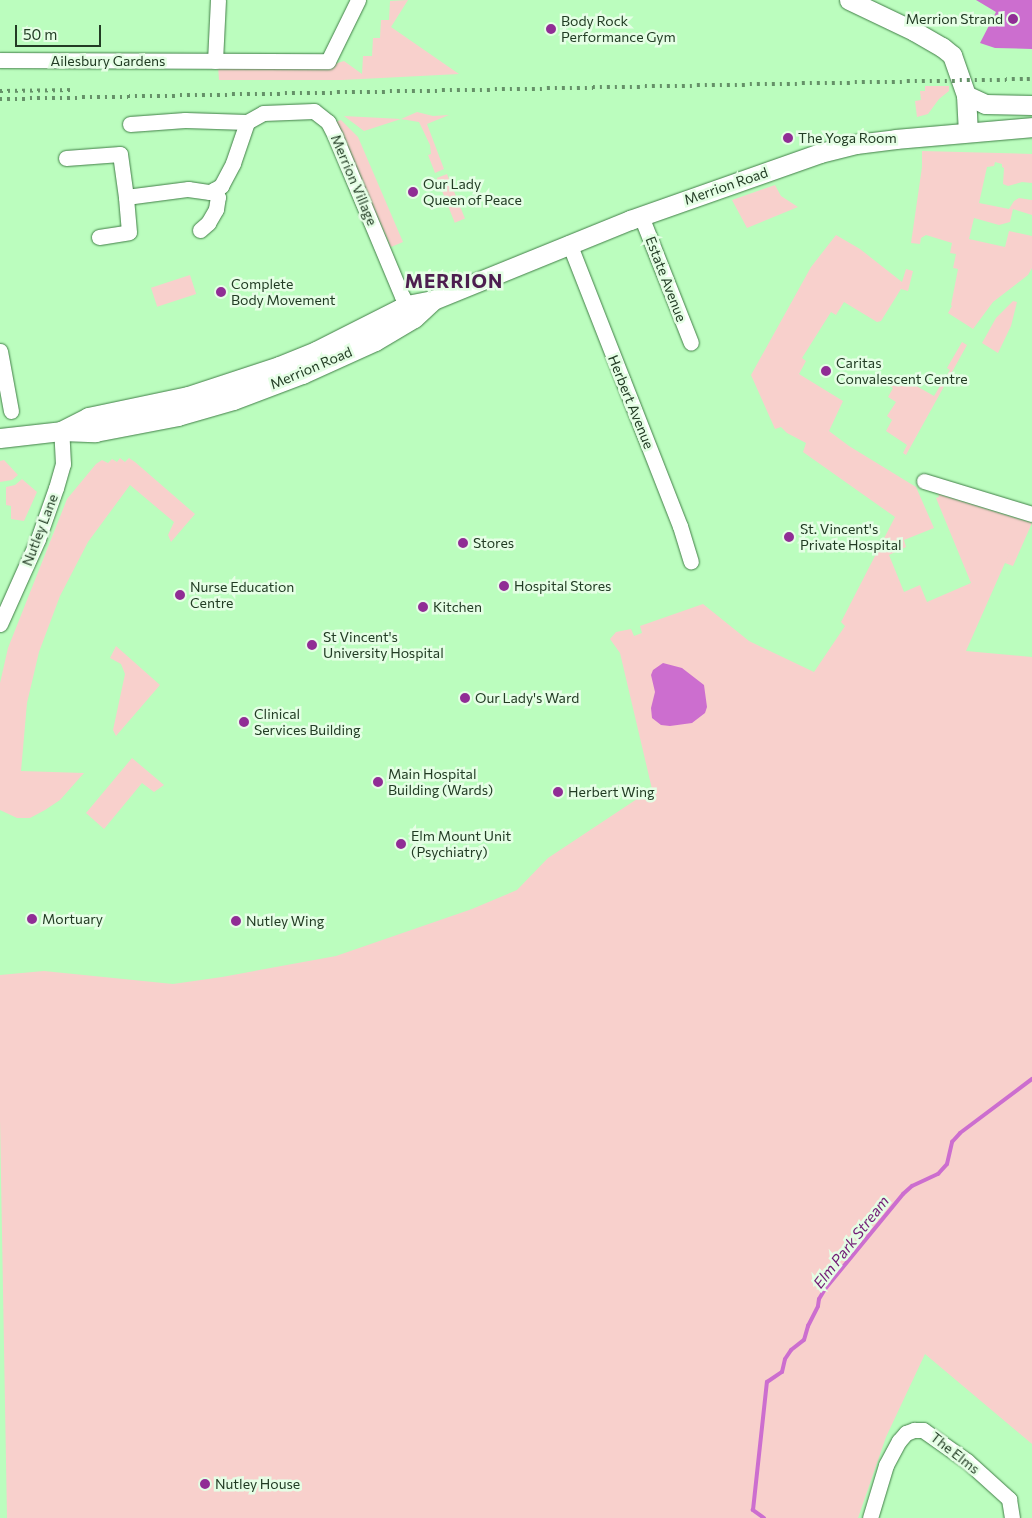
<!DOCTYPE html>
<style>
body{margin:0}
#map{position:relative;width:1032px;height:1518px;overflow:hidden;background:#bbfdbe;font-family:Commissioner,sans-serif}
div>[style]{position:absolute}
.green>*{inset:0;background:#f8d0cc;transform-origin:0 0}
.water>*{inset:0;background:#cc6ecf}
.stream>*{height:4px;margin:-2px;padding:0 2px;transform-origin:2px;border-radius:2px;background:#cc6ecf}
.roads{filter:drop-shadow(0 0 1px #417f47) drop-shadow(0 0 1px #417f47)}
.minor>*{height:15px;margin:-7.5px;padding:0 7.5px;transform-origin:7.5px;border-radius:7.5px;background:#fff}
.major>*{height:19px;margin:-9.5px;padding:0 9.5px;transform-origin:9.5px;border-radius:9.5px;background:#fff}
.rail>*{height:4px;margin-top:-2px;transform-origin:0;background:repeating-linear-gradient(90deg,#659168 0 2.5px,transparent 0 7.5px)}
.dots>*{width:14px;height:14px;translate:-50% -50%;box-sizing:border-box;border:2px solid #e5fee5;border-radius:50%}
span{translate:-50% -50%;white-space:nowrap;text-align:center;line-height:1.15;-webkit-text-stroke:5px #e5fee5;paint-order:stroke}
.poi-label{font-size:14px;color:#223c24}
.right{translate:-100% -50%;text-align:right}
.left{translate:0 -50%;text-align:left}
.street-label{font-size:14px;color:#223c24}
.water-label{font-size:15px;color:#711b75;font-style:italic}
.district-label{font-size:19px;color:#4d1e4f;font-weight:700;letter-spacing:1px}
.scale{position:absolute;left:15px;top:25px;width:86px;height:22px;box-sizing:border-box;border:2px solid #223c24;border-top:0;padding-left:6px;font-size:15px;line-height:18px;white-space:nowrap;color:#223c24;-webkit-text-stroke:4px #e5fee5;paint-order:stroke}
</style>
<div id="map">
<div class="green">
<i style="clip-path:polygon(408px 0,391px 27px,459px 74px,342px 80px,219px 80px,218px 66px,331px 65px,344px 61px,362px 74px,363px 56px,372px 56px,373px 38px,380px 38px,381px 20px,389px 20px,390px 1px)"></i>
<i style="clip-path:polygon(925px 86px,949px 86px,949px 91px,939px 99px,928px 114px,917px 117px,915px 101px,921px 100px,920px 91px,925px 91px)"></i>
<i style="clip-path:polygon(417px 112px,433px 116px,449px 115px,427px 124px,444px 169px,435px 173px,428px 155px,431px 154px,430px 145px,419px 122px,401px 119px,364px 131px,344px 116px,401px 119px)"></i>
<i style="clip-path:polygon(341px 120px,358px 137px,403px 242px,391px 247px,335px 122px)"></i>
<i style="clip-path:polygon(922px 151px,1032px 154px,1032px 183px,1022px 182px,1008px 186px,1003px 184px,1004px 168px,1002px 167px,1002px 164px,995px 162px,994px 166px,987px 167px,979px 203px,1009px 209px,1014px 201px,1019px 198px,1032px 200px,1032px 215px,1013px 209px,1010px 222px,999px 225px,974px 218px,969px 239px,1005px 247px,1009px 231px,1032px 236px,1032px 268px,1028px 275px,993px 302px,973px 329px,948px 313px,952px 306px,951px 305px,958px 269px,953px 268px,956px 254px,950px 253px,952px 243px,926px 235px,921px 238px,920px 244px,911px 243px,922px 167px)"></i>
<i style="left:447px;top:174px;width:48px;height:11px;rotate:68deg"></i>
<i style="clip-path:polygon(775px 185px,781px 196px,798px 207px,747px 228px,732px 200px)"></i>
<i style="clip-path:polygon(836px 235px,860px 249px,902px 282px,906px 269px,913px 271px,908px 291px,901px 289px,881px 321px,877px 322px,844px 302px,836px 315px,831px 312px,802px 358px,806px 361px,799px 374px,843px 401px,829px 431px,849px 446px,916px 487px,934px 528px,904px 540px,906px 547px,889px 555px,904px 592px,920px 585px,927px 602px,971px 583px,936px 498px,939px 497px,938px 494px,1032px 523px,1013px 566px,1005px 563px,1012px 547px,966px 651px,1032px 657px,1032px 1444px,925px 1354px,886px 1437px,858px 1518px,7px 1518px,0 1120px,0 975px,44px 971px,173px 984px,222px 977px,336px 956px,472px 909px,517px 890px,548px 858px,652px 789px,620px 653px,610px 639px,616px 632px,631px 629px,634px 636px,642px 633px,640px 626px,703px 604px,749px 641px,814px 672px,845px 626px,841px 622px,895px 517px,803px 452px,806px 443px,787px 433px,781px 427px,775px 429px,751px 375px,811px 267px)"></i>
<i style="left:190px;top:275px;width:20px;height:41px;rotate:72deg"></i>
<i style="clip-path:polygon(1013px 301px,1017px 302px,1011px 326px,998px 353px,982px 343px,996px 318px)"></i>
<i style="clip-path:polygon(962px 342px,967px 345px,906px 455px,903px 453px,907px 445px,886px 431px,892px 420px,887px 416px,896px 402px,888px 397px,893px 388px,890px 386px,897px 375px,934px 396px,950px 370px,947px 368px)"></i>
<i style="clip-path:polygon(120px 458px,125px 462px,129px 458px,135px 462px,195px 514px,171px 542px,168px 535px,174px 522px,130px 485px,88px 542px,60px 596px,39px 652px,27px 703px,21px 771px,84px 773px,60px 800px,45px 810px,30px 818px,17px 818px,0 810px,0 683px,8px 648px,67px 499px,96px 464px,102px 460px,108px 463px,112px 459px,117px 462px)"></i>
<i style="clip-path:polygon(4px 460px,18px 475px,12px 480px,0 482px,0 461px)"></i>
<i style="clip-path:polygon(22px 479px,37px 492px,24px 521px,11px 519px,11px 506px,6px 505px,6px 487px,15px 485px)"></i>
<i style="clip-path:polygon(116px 646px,160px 685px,116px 736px,113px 730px,125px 674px,121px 664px,110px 658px)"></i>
<i style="clip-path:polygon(132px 758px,164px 785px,154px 792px,142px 783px,104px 829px,86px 813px)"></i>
</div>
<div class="water">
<i style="clip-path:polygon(976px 0,1032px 0,1032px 49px,995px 48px,980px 43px,996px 12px)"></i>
<i style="clip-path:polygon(663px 663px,682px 668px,704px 685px,707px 707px,705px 713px,692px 723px,670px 726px,661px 725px,652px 718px,651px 708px,655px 692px,651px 675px,653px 670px)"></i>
</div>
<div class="stream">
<i style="left:764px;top:1518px;width:14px;rotate:-144deg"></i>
<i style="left:753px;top:1510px;width:129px;rotate:-83.8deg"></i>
<i style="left:767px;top:1382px;width:18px;rotate:-34deg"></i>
<i style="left:782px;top:1372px;width:13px;rotate:-77deg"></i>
<i style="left:785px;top:1359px;width:11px;rotate:-56deg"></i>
<i style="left:791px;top:1350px;width:16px;rotate:-38deg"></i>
<i style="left:804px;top:1340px;width:15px;rotate:-74deg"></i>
<i style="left:808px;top:1326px;width:22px;rotate:-63deg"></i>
<i style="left:818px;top:1306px;width:7px;rotate:-82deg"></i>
<i style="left:819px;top:1299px;width:12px;rotate:-59deg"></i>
<i style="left:825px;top:1289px;width:123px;rotate:-50.6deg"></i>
<i style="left:903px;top:1194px;width:12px;rotate:-42deg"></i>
<i style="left:912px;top:1186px;width:29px;rotate:-25deg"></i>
<i style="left:938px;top:1174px;width:13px;rotate:-48deg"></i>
<i style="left:947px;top:1164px;width:23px;rotate:-77deg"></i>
<i style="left:952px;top:1142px;width:12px;rotate:-48deg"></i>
<i style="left:960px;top:1133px;width:90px;rotate:-36.9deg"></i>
</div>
<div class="roads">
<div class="minor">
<i style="left:0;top:60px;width:328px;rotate:0.2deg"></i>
<i style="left:328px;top:61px;width:68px;rotate:-63.8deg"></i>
<i style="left:215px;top:61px;width:61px;rotate:-87.2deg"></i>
<i style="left:130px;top:124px;width:55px;rotate:-4.2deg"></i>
<i style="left:185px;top:120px;width:62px;rotate:1.8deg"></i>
<i style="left:247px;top:122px;width:18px;rotate:-29deg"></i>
<i style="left:263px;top:113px;width:51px;rotate:-2.2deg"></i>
<i style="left:314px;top:111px;width:18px;rotate:38deg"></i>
<i style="left:328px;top:122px;width:16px;rotate:63deg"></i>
<i style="left:335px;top:136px;width:173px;rotate:67.3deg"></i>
<i style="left:402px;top:296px;width:21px;rotate:61deg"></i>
<i style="left:66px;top:158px;width:54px;rotate:-4.2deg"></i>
<i style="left:120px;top:154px;width:43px;rotate:82.1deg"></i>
<i style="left:641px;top:216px;width:136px;rotate:68.5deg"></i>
<i style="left:200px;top:230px;width:11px;rotate:-41deg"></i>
<i style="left:208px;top:223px;width:16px;rotate:-60deg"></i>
<i style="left:216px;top:209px;width:12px;rotate:-81deg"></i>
<i style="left:218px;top:197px;width:8px;rotate:-120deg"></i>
<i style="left:99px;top:237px;width:30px;rotate:-9deg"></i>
<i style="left:129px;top:232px;width:35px;rotate:-95deg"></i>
<i style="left:126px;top:197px;width:63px;rotate:-7.4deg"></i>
<i style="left:188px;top:189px;width:22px;rotate:8deg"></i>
<i style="left:210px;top:192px;width:13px;rotate:-29deg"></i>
<i style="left:221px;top:186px;width:26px;rotate:-62deg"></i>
<i style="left:233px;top:163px;width:43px;rotate:-71.1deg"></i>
<i style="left:569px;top:243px;width:304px;rotate:68.6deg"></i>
<i style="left:680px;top:526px;width:37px;rotate:73deg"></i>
<i style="left:0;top:351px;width:61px;rotate:79.6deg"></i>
<i style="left:924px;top:481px;width:113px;rotate:17deg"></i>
<i style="left:0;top:624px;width:93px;rotate:-65.9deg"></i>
<i style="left:38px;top:539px;width:54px;rotate:-70.6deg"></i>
<i style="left:56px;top:488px;width:25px;rotate:-74deg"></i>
<i style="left:63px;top:464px;width:33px;rotate:-93deg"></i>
<i style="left:870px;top:1518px;width:55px;rotate:-73.2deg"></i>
<i style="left:886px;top:1465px;width:27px;rotate:-62deg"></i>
<i style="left:899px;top:1441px;width:11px;rotate:-49deg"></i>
<i style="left:906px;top:1433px;width:9px;rotate:-21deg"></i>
<i style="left:914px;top:1430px;width:9px"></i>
<i style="left:923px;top:1430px;width:54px;rotate:35.2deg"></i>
<i style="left:967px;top:1461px;width:57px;rotate:42.1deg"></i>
<i style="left:1009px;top:1499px;width:19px;rotate:81deg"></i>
</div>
<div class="major">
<i style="left:849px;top:0;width:72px;rotate:25.5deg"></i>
<i style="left:914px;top:31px;width:32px;rotate:30deg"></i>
<i style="left:942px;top:47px;width:13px;rotate:39deg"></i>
<i style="left:952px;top:55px;width:42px;rotate:70.7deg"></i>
<i style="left:966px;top:95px;width:37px;rotate:87deg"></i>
<i style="left:966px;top:95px;width:21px;rotate:25deg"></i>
<i style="left:985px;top:104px;width:47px;rotate:1.2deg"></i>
<i style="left:61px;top:431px;width:30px;rotate:-27deg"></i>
<i style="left:88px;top:417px;width:102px;rotate:-11.9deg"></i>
<i style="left:188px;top:396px;width:96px;rotate:-18.2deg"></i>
<i style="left:279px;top:366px;width:40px;rotate:-22deg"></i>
<i style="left:316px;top:351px;width:102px;rotate:-26.8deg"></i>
<i style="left:407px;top:305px;width:26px;rotate:-11deg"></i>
<i style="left:433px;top:300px;width:213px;rotate:-22.1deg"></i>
<i style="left:630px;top:220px;width:201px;rotate:-19.4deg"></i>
<i style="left:820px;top:153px;width:37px;rotate:-14deg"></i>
<i style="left:856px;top:144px;width:40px;rotate:-7.1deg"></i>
<i style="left:896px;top:139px;width:137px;rotate:-5deg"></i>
<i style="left:0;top:438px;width:61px;rotate:-6.5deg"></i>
<i style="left:61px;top:431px;width:34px;rotate:2deg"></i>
<i style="left:95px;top:432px;width:85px;rotate:-10.9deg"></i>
<i style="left:178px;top:416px;width:57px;rotate:-16.2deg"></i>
<i style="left:233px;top:400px;width:74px;rotate:-20.6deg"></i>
<i style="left:302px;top:374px;width:80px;rotate:-24.3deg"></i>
<i style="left:375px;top:341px;width:45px;rotate:-30.5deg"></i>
<i style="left:414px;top:318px;width:25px;rotate:-43deg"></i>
</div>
</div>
<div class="rail">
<i style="left:0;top:91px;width:75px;rotate:-0.8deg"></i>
<i style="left:0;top:99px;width:1032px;rotate:-1.11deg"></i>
</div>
<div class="dots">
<i style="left:1013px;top:19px;background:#902d95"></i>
<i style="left:551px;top:29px;background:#902d95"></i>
<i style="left:788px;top:138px;background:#902d95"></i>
<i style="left:413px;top:192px;background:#902d95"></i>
<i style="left:221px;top:292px;background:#902d95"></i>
<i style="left:826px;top:371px;background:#902d95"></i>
<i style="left:789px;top:537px;background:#902d95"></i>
<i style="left:463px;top:543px;background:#902d95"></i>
<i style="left:504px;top:586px;background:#902d95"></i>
<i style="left:180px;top:595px;background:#902d95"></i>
<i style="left:423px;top:607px;background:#902d95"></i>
<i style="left:312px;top:645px;background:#902d95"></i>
<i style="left:465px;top:698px;background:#902d95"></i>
<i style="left:244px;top:722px;background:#902d95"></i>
<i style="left:378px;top:782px;background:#902d95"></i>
<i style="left:558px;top:792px;background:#902d95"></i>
<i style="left:401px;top:844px;background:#902d95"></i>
<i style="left:32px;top:919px;background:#902d95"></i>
<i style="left:236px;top:921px;background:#902d95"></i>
<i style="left:205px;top:1484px;background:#902d95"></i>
</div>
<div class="poi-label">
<span class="right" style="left:1003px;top:19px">Merrion Strand</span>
<span class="left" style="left:561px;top:29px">Body Rock<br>Performance Gym</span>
<span class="left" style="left:798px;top:138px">The Yoga Room</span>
<span class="left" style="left:423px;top:192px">Our Lady<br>Queen of Peace</span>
<span class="left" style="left:231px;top:292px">Complete<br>Body Movement</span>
<span class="left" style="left:836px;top:371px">Caritas<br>Convalescent Centre</span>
<span class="left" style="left:800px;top:537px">St. Vincent's<br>Private Hospital</span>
<span class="left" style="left:473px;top:543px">Stores</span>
<span class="left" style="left:514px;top:586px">Hospital Stores</span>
<span class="left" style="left:190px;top:595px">Nurse Education<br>Centre</span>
<span class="left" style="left:433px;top:607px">Kitchen</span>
<span class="left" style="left:323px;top:645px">St Vincent's<br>University Hospital</span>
<span class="left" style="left:475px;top:698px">Our Lady's Ward</span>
<span class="left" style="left:254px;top:722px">Clinical<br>Services Building</span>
<span class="left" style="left:388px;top:782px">Main Hospital<br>Building (Wards)</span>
<span class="left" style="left:568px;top:792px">Herbert Wing</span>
<span class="left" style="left:411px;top:844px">Elm Mount Unit<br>(Psychiatry)</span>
<span class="left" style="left:42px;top:919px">Mortuary</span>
<span class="left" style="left:246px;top:921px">Nutley Wing</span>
<span class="left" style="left:215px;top:1484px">Nutley House</span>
</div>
<div class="street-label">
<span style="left:108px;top:61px">Ailesbury Gardens</span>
<span style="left:354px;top:180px;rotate:67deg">Merrion Village</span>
<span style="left:726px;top:186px;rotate:-19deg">Merrion Road</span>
<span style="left:666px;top:279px;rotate:69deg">Estate Avenue</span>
<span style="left:311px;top:368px;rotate:-23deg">Merrion Road</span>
<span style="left:631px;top:402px;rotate:68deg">Herbert Avenue</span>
<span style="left:40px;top:530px;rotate:-69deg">Nutley Lane</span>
<span style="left:955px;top:1453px;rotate:38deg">The Elms</span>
</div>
<div class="water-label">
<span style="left:851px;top:1242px;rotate:-52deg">Elm Park Stream</span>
</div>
<div class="district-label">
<span style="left:454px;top:281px">MERRION</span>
</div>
<div class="scale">50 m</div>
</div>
